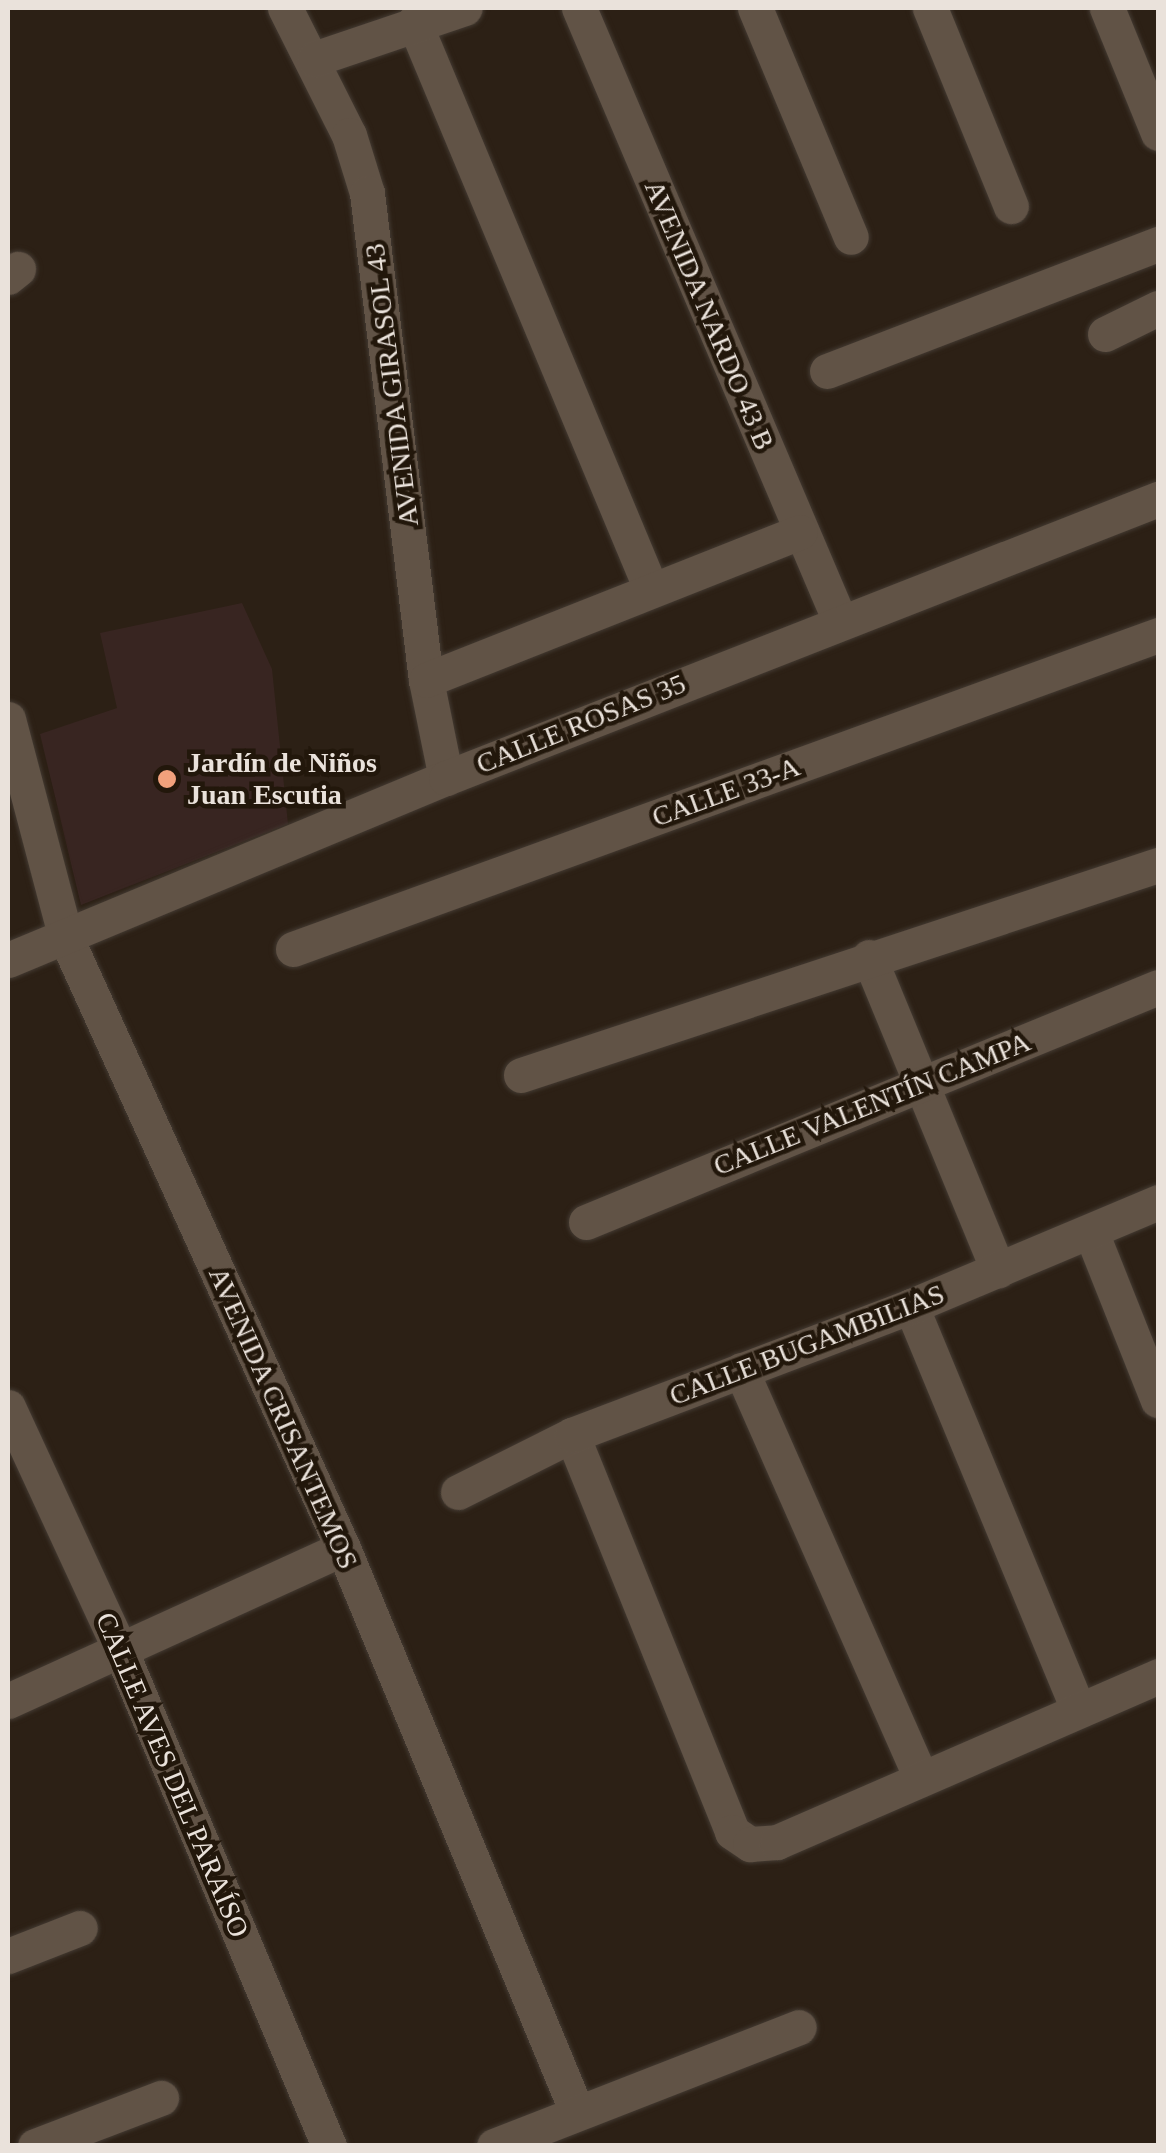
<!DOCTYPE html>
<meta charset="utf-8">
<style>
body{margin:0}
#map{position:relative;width:1166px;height:2153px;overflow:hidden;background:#2c2015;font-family:"Times New Roman",serif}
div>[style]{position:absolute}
.education>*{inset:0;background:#382521}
.roads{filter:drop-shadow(0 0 2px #433a32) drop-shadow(0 0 2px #433a32)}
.minor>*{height:35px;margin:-17.5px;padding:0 17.5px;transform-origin:17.5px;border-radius:17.5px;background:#615346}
.dots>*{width:28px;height:28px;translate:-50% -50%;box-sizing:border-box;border:5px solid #22170b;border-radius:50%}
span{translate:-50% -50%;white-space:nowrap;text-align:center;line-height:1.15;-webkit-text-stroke:9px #22170b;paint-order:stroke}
.street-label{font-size:28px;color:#eae2db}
.poi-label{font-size:28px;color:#eae2db;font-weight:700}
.left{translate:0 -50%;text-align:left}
.frame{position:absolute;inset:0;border:10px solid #eae2db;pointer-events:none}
</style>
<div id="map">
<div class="education">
<i style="clip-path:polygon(242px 603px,272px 669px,288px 824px,81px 905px,40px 734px,117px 708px,100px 633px)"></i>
</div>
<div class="roads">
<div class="minor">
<i style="left:285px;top:8px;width:142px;rotate:63.3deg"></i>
<i style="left:349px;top:135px;width:61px;rotate:72.8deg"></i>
<i style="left:367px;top:193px;width:491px;rotate:83.1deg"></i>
<i style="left:426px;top:680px;width:100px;rotate:78.5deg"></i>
<i style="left:579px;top:8px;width:666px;rotate:66.94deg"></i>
<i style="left:755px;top:8px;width:248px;rotate:67.3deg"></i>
<i style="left:930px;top:8px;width:214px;rotate:67.8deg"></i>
<i style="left:1107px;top:8px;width:135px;rotate:67.8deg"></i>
<i style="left:414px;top:22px;width:615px;rotate:67.32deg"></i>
<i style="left:314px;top:59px;width:159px;rotate:-18.7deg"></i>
<i style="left:8px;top:277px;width:13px;rotate:-39deg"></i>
<i style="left:1105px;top:334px;width:59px;rotate:-26.1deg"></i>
<i style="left:827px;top:371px;width:355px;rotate:-21deg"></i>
<i style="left:426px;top:680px;width:402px;rotate:-21.6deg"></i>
<i style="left:8px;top:719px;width:227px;rotate:75.2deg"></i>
<i style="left:66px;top:938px;width:670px;rotate:65.58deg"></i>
<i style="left:343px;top:1548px;width:611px;rotate:67.47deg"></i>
<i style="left:293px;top:949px;width:920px;rotate:-19.95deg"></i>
<i style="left:869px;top:957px;width:339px;rotate:67.6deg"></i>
<i style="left:8px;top:960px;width:474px;rotate:-22.6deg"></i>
<i style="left:446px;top:778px;width:765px;rotate:-21.4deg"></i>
<i style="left:521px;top:1075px;width:671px;rotate:-18.25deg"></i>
<i style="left:586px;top:1222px;width:618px;rotate:-22.33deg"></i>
<i style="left:1091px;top:1232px;width:181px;rotate:68.3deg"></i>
<i style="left:911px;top:1306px;width:436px;rotate:67.5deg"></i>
<i style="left:741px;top:1370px;width:444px;rotate:66.2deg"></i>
<i style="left:8px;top:1407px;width:267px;rotate:65.2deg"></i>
<i style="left:120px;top:1649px;width:539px;rotate:67.19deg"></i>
<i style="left:572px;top:1435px;width:428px;rotate:68deg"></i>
<i style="left:732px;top:1832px;width:22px;rotate:34deg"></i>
<i style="left:750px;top:1844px;width:27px;rotate:-4deg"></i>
<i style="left:777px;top:1842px;width:416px;rotate:-23.5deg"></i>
<i style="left:458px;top:1492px;width:127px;rotate:-26.6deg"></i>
<i style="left:572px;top:1435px;width:363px;rotate:-20.8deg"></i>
<i style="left:911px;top:1306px;width:268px;rotate:-22.8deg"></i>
<i style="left:8px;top:1701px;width:368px;rotate:-24.5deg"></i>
<i style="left:8px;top:1956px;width:77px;rotate:-21.3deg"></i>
<i style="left:35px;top:2146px;width:135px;rotate:-20.9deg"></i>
<i style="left:494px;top:2146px;width:327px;rotate:-21.3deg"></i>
</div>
</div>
<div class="dots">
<i style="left:167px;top:779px;background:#f1a17c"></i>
</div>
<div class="street-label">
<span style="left:709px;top:315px;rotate:67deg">AVENIDA NARDO 43 B</span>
<span style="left:392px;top:385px;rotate:-97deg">AVENIDA GIRASOL 43</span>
<span style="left:581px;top:724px;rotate:-22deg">CALLE ROSAS 35</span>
<span style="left:726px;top:792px;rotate:-20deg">CALLE 33-A</span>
<span style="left:872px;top:1104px;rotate:-22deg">CALLE VALENTÍN CAMPA</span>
<span style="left:807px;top:1345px;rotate:-21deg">CALLE BUGAMBILIAS</span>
<span style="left:283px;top:1418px;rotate:66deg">AVENIDA CRISANTEMOS</span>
<span style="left:172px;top:1775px;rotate:67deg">CALLE AVES DEL PARAÍSO</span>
</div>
<div class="poi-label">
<span class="left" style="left:187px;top:779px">Jardín de Niños<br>Juan Escutia</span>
</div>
<div class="frame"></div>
</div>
